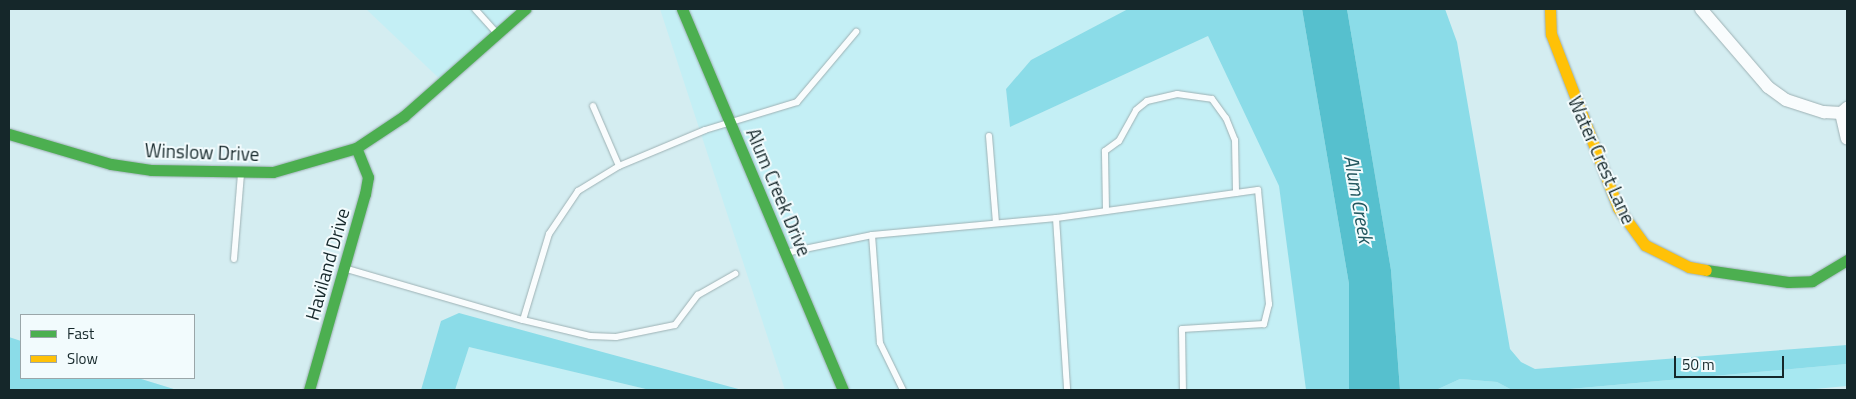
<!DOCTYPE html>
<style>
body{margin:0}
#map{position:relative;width:1856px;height:399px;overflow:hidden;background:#d4edf1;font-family:"Titillium Web",sans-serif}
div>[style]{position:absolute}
.built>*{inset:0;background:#c4eff5}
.green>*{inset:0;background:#a7e8f1}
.forest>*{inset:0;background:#8bdce8}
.water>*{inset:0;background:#56c0ce}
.roads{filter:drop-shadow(0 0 1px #9db1b4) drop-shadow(0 0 1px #9db1b4)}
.lane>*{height:6px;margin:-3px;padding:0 3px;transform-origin:3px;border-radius:3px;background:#f9fcfd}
.street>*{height:12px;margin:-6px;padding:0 6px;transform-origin:6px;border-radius:6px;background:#f9fcfd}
.fast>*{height:11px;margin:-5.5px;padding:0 5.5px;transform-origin:5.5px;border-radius:5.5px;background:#4caf50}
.slow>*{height:11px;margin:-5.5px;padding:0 5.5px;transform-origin:5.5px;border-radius:5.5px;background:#ffc107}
span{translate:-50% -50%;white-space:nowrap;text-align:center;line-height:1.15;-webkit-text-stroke:4px #f2fbfd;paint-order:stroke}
.street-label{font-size:19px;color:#15272a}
.water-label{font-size:20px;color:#21565e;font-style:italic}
.frame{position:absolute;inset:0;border:10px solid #15272a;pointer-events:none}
.legend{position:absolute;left:20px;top:314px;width:175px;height:65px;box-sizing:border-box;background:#f2fbfd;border:1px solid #9aa6a9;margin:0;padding:6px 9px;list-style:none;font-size:15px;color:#15272a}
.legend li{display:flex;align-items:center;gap:10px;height:25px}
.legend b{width:25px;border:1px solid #9aa6a9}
.scale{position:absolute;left:1674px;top:356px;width:110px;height:22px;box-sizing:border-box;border:2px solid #15272a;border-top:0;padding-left:6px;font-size:15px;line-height:18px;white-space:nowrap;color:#15272a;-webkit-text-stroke:4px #f2fbfd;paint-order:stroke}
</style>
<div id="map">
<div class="built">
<i style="clip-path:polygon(366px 9px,519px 9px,444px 83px)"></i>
<i style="clip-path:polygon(660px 9px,1128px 9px,1031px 60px,1006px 89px,1010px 127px,1208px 36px,1279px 186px,1306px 390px,785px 390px)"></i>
<i style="clip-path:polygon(469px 347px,650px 390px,455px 390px)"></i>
</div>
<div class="green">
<i style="clip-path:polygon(1847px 364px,1847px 386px,1804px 390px,1559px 390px)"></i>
<i style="clip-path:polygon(1460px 379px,1497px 382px,1512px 390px,1436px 390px)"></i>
</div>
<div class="forest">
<i style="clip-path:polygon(1128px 9px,1302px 9px,1349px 284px,1349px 390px,1306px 390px,1279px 186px,1208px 36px,1010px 127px,1006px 89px,1031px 60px)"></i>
<i style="clip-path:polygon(1347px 9px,1445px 9px,1457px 42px,1510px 349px,1521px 362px,1535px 369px,1847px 345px,1847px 364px,1559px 390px,1512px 390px,1497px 382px,1460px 379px,1436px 390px,1400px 390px,1391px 270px)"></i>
<i style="clip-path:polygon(459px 313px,742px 390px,650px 390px,469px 347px,455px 390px,421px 390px,441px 321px)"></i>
<i style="clip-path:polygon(9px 337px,21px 341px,21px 378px,138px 378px,177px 390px,9px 390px)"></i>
</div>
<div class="water">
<i style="clip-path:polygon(1302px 9px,1347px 9px,1391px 270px,1400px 390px,1349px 390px,1349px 284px)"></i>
</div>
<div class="roads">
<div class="lane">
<i style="left:475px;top:9px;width:31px;rotate:48deg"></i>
<i style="left:593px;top:106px;width:65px;rotate:66.6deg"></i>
<i style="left:989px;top:136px;width:87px;rotate:85.4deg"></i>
<i style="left:1106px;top:211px;width:60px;rotate:-91deg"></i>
<i style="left:1105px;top:151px;width:17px;rotate:-36deg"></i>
<i style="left:1119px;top:141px;width:35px;rotate:-61deg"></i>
<i style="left:1136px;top:110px;width:14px;rotate:-39deg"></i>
<i style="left:1147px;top:101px;width:31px;rotate:-13deg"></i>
<i style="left:1177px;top:94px;width:35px;rotate:8deg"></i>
<i style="left:1212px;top:99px;width:24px;rotate:54deg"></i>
<i style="left:1226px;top:118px;width:24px;rotate:68deg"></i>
<i style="left:1235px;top:140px;width:53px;rotate:88.9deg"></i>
<i style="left:1056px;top:218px;width:172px;rotate:86.3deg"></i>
<i style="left:872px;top:235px;width:108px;rotate:85.8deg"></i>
<i style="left:880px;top:343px;width:52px;rotate:63.9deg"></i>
<i style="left:790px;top:252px;width:84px;rotate:-11.7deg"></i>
<i style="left:872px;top:235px;width:185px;rotate:-5.3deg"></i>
<i style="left:1056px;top:218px;width:204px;rotate:-7.9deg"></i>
<i style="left:1258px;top:190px;width:115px;rotate:84.5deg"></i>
<i style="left:1269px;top:304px;width:21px;rotate:104deg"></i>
<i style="left:1264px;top:324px;width:82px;rotate:176.5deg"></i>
<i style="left:1182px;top:329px;width:61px;rotate:89.1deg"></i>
<i style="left:234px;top:259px;width:85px;rotate:-85.3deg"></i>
<i style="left:347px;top:269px;width:183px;rotate:16.2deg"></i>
<i style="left:523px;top:320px;width:69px;rotate:13.4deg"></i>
<i style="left:590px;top:336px;width:26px;rotate:2deg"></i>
<i style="left:616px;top:337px;width:60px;rotate:-11.5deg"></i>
<i style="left:675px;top:325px;width:38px;rotate:-53deg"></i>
<i style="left:698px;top:295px;width:43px;rotate:-29.6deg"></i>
<i style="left:523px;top:320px;width:90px;rotate:-73.2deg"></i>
<i style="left:549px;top:234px;width:52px;rotate:-56deg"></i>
<i style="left:578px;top:191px;width:48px;rotate:-31.4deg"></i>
<i style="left:619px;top:166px;width:93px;rotate:-22.7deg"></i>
<i style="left:705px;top:130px;width:96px;rotate:-16.9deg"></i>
<i style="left:797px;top:102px;width:92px;rotate:-49.9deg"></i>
</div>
<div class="street">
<i style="left:1701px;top:9px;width:103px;rotate:49.3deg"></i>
<i style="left:1768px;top:87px;width:22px;rotate:36deg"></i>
<i style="left:1786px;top:100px;width:40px;rotate:18deg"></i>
<i style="left:1824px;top:112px;width:17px;rotate:3deg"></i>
<i style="left:1841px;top:113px;width:8px;rotate:-40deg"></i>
<i style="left:1841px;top:113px;width:26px;rotate:77deg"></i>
</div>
<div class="fast">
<i style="left:682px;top:9px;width:414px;rotate:67.1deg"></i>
<i style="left:9px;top:134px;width:106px;rotate:16.4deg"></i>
<i style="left:111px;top:164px;width:40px;rotate:8.5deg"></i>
<i style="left:151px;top:170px;width:122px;rotate:0.9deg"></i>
<i style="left:273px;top:172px;width:86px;rotate:-16.1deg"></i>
<i style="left:356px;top:148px;width:58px;rotate:-33.7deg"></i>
<i style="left:404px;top:116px;width:162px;rotate:-41.5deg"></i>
<i style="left:1706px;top:270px;width:83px;rotate:8.3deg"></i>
<i style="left:1788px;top:282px;width:24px;rotate:-2deg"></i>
<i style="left:1812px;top:281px;width:41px;rotate:-31deg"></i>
<i style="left:309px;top:390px;width:204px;rotate:-74.1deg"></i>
<i style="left:365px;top:194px;width:17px;rotate:-80deg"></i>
<i style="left:368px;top:177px;width:31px;rotate:-112deg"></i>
</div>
<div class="slow">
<i style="left:1550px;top:9px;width:25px;rotate:88deg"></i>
<i style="left:1551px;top:34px;width:186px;rotate:68.9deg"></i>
<i style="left:1618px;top:208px;width:46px;rotate:53.9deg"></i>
<i style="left:1645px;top:245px;width:49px;rotate:26.6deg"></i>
<i style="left:1689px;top:267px;width:17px;rotate:10deg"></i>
</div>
</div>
<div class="street-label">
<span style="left:202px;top:152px;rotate:2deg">Winslow Drive</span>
<span style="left:1602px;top:160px;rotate:66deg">Water Crest Lane</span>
<span style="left:779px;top:192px;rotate:67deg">Alum Creek Drive</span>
<span style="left:327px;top:264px;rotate:-74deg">Haviland Drive</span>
</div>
<div class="water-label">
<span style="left:1359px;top:199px;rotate:80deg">Alum Creek</span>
</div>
<div class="frame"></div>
<ul class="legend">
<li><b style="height:6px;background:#4caf50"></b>Fast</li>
<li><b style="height:6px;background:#ffc107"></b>Slow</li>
</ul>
<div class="scale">50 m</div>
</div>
